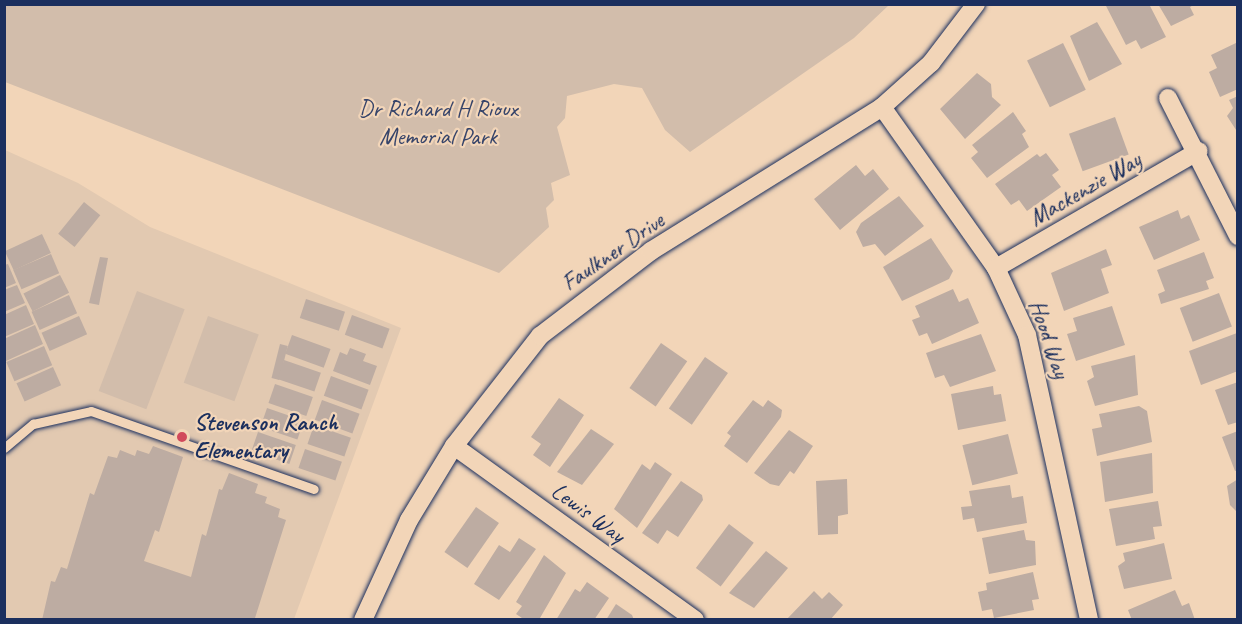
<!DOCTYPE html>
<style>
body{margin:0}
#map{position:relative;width:1242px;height:624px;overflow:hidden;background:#f2d5b8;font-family:Caveat,sans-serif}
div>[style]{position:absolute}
.built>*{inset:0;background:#e2c9b1}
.green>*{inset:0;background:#d2bdab;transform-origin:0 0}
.building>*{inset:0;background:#bdaca2;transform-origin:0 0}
.roads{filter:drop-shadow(0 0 2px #1b2f5e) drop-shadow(0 0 2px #1b2f5e)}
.lane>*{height:9px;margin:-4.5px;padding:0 4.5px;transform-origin:4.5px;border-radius:4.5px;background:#f2d5b8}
.street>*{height:18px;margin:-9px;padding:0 9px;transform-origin:9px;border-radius:9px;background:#f2d5b8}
.dots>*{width:16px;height:16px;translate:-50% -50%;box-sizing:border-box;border:3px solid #f2d5b8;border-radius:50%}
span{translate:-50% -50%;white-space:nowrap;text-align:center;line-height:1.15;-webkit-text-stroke:4.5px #f2d5b8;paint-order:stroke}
.park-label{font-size:24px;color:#36446a}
.street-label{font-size:24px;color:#1b2f5e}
.poi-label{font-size:24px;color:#1b2f5e;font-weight:700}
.left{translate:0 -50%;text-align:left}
.frame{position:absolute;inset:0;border:6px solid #1b2f5e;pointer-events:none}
</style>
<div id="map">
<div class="built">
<i style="clip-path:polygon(5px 150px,78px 183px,150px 227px,401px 328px,294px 619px,5px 620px)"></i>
</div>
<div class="green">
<i style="clip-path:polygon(4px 5px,5px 4px,889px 5px,854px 38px,690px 152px,665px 130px,642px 88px,614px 84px,567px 96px,565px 118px,557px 127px,570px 175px,551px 183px,554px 200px,546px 208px,549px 227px,499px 273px,5px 82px)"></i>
<i style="left:137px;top:291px;width:51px;height:107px;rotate:21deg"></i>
<i style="left:208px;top:316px;width:54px;height:71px;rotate:20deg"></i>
</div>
<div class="building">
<i style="clip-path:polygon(1105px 4px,1149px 4px,1166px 37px,1141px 49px,1136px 40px,1126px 45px)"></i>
<i style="clip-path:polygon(1158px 4px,1195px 4px,1190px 7px,1194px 15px,1171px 26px)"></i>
<i style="clip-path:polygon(1097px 22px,1122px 64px,1089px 81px,1070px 36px)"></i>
<i style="clip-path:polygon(1238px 42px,1238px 89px,1220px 97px,1209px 72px,1217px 68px,1211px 55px)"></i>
<i style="left:1063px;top:43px;width:52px;height:40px;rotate:64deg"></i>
<i style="clip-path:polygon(977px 73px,991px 84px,992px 97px,1001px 105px,965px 139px,940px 109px)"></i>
<i style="clip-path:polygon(1238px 96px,1238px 133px,1227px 116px,1233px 108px,1229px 100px)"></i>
<i style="clip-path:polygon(1013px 112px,1026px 131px,1022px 134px,1029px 147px,987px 178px,971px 158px,978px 152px,972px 145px)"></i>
<i style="left:1115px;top:117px;width:40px;height:49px;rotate:70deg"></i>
<i style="clip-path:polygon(1046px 153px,1059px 170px,1052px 175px,1061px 187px,1027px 211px,1019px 200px,1011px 205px,995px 184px,1037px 154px,1040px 157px)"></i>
<i style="clip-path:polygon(856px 165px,865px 176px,873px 169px,889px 189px,840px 230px,814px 199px)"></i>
<i style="clip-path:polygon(899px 196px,924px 226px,885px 256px,875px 244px,863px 247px,856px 232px,861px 223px)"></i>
<i style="left:84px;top:202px;width:21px;height:41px;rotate:39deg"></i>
<i style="clip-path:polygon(1178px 210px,1181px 219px,1189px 215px,1200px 240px,1154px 260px,1139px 227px)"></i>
<i style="left:42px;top:234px;width:21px;height:41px;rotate:65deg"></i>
<i style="clip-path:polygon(931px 238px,953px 271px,949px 279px,902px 301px,883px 267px)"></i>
<i style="clip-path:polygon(1106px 249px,1112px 265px,1101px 269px,1109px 293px,1064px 311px,1051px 273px)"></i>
<i style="clip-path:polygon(1204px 252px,1214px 278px,1206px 281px,1209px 289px,1161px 304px,1158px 294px,1165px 291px,1157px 270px)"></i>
<i style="left:51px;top:254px;width:21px;height:41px;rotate:67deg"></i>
<i style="clip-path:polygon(100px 257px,108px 258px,99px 305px,89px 303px)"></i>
<i style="clip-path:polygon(8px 264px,16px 283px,4px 288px,4px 265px)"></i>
<i style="left:60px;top:275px;width:20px;height:41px;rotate:63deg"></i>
<i style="clip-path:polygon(17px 285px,25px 303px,4px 312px,4px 290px)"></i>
<i style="clip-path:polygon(953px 289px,959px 302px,968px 298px,979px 323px,932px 344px,927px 333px,919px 336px,912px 320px,920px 317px,915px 306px)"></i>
<i style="left:1219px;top:293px;width:36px;height:42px;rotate:69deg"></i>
<i style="left:69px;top:295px;width:20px;height:41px;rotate:66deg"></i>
<i style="left:306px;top:299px;width:41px;height:20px;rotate:18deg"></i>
<i style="clip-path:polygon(26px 305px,34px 324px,4px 337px,4px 315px)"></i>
<i style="clip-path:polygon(1112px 306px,1125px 345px,1076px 361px,1067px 334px,1077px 331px,1073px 318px)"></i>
<i style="left:352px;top:315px;width:40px;height:21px;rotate:20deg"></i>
<i style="left:79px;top:316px;width:20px;height:41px;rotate:66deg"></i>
<i style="clip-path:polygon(35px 325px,43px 344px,6px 361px,4px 339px)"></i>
<i style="clip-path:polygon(1237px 333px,1238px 371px,1201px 385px,1189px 351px)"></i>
<i style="clip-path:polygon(981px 334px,996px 371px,950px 387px,944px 375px,935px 378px,926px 353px)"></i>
<i style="left:292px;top:335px;width:41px;height:20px;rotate:20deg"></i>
<i style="left:661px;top:343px;width:32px;height:55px;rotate:35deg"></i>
<i style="left:280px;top:344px;width:8px;height:35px;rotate:14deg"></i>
<i style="left:44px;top:346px;width:21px;height:41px;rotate:67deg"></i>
<i style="clip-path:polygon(350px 348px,366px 354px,363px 361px,377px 366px,370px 385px,333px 371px,340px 352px,347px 355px)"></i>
<i style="clip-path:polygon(1135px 355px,1138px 395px,1095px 406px,1087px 381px,1094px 377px,1091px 366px)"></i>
<i style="left:705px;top:357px;width:28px;height:63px;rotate:35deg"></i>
<i style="left:284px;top:360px;width:39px;height:20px;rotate:19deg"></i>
<i style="left:53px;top:367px;width:20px;height:40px;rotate:66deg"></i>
<i style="left:331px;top:376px;width:40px;height:21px;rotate:20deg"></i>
<i style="clip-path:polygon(1238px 382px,1238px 422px,1228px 425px,1215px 390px)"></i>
<i style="left:275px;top:384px;width:40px;height:20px;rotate:19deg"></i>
<i style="clip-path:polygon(993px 386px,994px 395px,1001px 394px,1006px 421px,958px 430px,951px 394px)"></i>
<i style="clip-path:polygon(559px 398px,584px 415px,550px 467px,533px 455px,541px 444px,531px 437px)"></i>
<i style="left:322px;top:400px;width:40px;height:21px;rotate:20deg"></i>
<i style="clip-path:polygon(753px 400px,763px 407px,768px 400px,782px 410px,781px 417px,747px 463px,724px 446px,731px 436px,727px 433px)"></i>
<i style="clip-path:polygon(1139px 406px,1147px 411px,1152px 442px,1097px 456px,1092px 429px,1102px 427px,1099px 414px)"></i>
<i style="left:267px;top:408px;width:39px;height:20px;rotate:19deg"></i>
<i style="left:314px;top:425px;width:39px;height:20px;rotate:19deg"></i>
<i style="clip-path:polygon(591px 429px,614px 444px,582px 485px,557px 472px)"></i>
<i style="clip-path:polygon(789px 430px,813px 446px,794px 474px,790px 471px,779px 486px,770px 484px,754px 473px)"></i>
<i style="clip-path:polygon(1238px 431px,1238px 470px,1235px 471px,1222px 437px)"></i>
<i style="left:258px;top:432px;width:40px;height:20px;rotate:19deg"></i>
<i style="left:1008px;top:434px;width:41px;height:47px;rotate:76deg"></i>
<i style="clip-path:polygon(153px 446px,183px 457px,159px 532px,155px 530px,144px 561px,191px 577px,202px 534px,206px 536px,219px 489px,222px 490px,229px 473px,258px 484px,255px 493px,267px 497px,265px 503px,280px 509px,278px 517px,286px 520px,255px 618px,42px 620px,51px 581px,55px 582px,61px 567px,67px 569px,90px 493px,94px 495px,108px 456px,117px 458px,120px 450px,135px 456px,137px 450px,149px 454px)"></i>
<i style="left:305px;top:449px;width:39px;height:20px;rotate:19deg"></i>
<i style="clip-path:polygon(1152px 453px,1153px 493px,1105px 502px,1100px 462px)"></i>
<i style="clip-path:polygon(655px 462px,672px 474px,637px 528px,614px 509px,642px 464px,650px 470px)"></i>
<i style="clip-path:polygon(847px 479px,848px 514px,838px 516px,838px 534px,818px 535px,816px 481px)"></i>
<i style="clip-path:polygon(1238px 479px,1238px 513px,1230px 505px,1227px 486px)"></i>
<i style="clip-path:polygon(681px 481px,702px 495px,703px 500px,678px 537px,667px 530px,658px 544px,642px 533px)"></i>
<i style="clip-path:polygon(1010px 485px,1012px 498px,1023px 496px,1027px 523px,977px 532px,974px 518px,963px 520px,961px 507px,972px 506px,969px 491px)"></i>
<i style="clip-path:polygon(1158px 501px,1162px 526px,1153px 527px,1155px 539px,1116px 546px,1109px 509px)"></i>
<i style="left:476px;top:507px;width:28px;height:55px;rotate:35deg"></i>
<i style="left:729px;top:524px;width:31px;height:55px;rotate:37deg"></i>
<i style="clip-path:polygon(1024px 530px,1026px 540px,1035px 541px,1036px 565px,989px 574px,982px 538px)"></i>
<i style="clip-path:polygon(519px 538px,536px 549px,499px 600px,474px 584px,499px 545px,510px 552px)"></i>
<i style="clip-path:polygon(1164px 543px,1172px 579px,1124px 589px,1118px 566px,1125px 561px,1123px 553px)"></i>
<i style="clip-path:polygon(766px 551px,788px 568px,754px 608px,729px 593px)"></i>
<i style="clip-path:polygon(544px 555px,566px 573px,540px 618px,525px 620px,516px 614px,522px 606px,516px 602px)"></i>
<i style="clip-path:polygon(1033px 572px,1039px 599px,1032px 600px,1034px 610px,994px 618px,992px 609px,982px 611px,978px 592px,987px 590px,986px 583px)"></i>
<i style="clip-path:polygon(587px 582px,609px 598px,594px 620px,556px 620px,575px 589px,580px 592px)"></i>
<i style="clip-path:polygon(1175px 590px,1182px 606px,1189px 603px,1195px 620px,1132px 620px,1128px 610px)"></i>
<i style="clip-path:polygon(814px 591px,822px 599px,829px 592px,843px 605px,830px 620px,786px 620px)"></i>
<i style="clip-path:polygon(616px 604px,632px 615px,634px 620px,606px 620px)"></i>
</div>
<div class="roads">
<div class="lane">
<i style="left:4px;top:448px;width:38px;rotate:-40deg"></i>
<i style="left:33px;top:424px;width:59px;rotate:-12.6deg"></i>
<i style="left:91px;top:411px;width:236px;rotate:19.3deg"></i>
</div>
<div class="street">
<i style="left:1168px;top:98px;width:155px;rotate:63.1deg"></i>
<i style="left:882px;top:107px;width:197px;rotate:54.7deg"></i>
<i style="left:996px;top:268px;width:74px;rotate:65.2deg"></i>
<i style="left:1027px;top:335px;width:292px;rotate:77.7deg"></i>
<i style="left:996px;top:268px;width:234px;rotate:-30deg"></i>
<i style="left:454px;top:446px;width:297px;rotate:35.8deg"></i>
<i style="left:363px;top:620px;width:110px;rotate:-65.3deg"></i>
<i style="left:409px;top:520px;width:87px;rotate:-58.7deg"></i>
<i style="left:454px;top:446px;width:140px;rotate:-52deg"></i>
<i style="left:540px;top:336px;width:140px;rotate:-37.4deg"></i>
<i style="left:651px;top:251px;width:272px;rotate:-31.9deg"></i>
<i style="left:882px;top:107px;width:66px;rotate:-41.9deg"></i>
<i style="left:931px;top:63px;width:74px;rotate:-52.7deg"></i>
</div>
</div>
<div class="dots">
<i style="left:182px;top:437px;background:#d1495b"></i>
</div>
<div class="park-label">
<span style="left:438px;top:123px">Dr Richard H Rioux<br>Memorial Park</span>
</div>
<div class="street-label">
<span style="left:1085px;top:189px;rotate:-30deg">Mackenzie Way</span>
<span style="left:613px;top:252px;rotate:-35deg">Faulkner Drive</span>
<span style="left:1049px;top:339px;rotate:71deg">Hood Way</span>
<span style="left:588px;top:513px;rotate:36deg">Lewis Way</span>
</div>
<div class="poi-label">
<span class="left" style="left:194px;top:437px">Stevenson Ranch<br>Elementary</span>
</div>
<div class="frame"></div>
</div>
